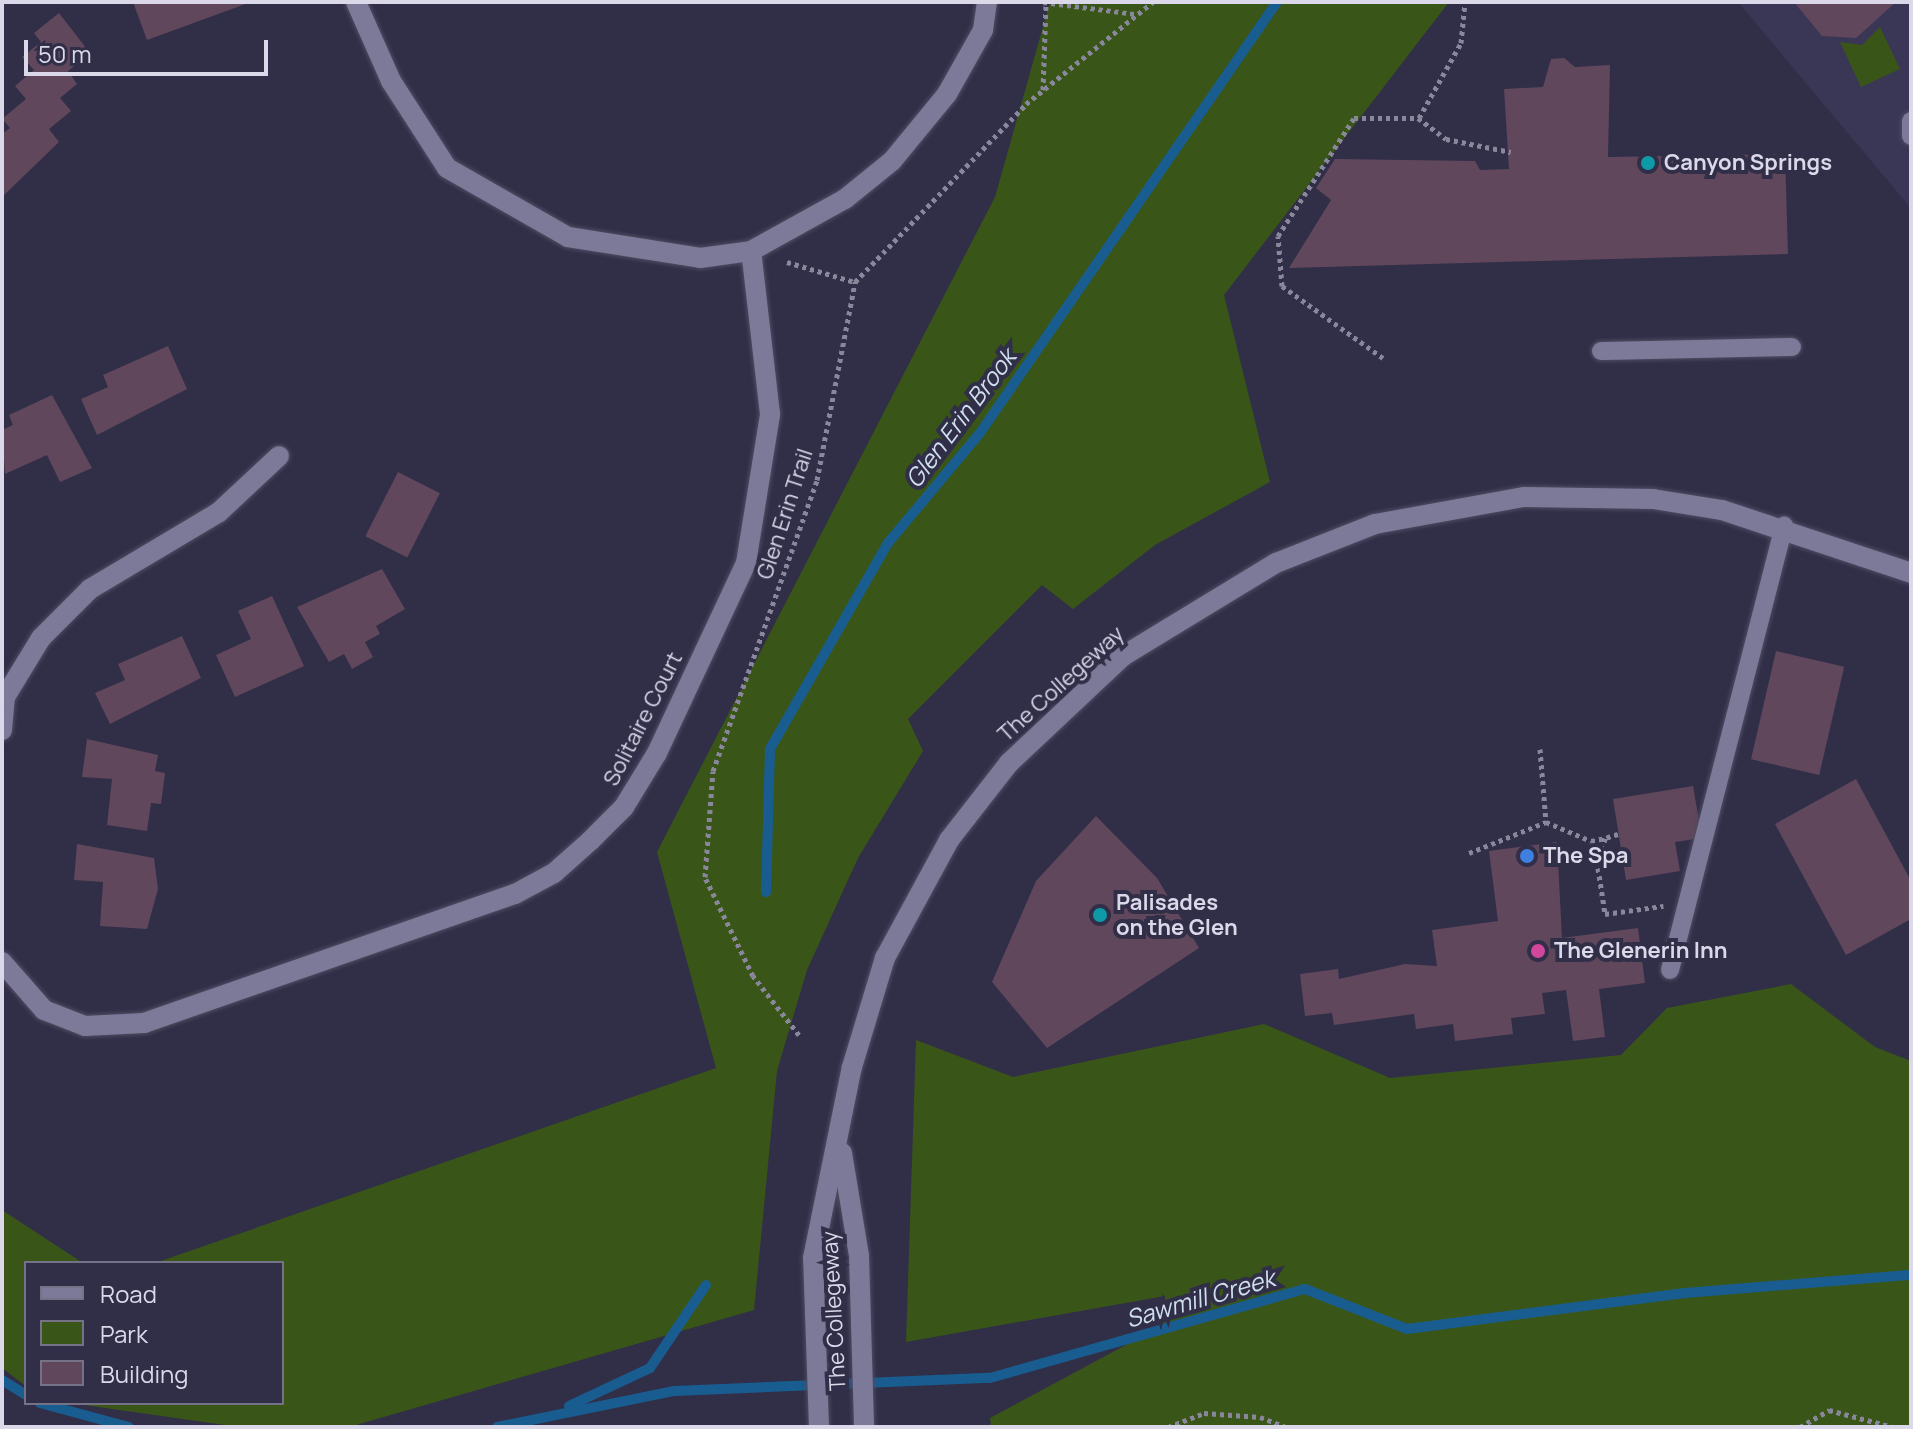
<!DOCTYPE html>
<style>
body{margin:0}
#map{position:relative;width:1913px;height:1429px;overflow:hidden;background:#312e48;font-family:Manrope,sans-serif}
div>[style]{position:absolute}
.built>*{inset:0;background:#3a3656}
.green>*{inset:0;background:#395618}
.stream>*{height:10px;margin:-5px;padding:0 5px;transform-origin:5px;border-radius:5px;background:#195d90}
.building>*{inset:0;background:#60475c;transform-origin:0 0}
.path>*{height:5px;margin-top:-2.5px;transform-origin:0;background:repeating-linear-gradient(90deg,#8a879d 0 4px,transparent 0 8px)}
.roads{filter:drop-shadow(0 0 2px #4f4c62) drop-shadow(0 0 2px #4f4c62)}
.lane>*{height:18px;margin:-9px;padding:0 9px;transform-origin:9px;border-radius:9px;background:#7d7a99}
.street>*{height:20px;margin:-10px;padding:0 10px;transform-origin:10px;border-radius:10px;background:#7d7a99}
.secondary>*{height:20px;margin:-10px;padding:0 10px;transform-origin:10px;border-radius:10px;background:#7d7a99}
.dots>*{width:22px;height:22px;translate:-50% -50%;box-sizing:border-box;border:4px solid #312e48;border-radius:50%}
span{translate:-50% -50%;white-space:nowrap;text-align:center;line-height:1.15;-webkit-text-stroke:8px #312e48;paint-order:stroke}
.poi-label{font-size:22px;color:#dad8e9;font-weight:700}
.left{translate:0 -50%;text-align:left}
.street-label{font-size:22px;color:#dad8e9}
.water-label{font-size:24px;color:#cfdfee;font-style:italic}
.frame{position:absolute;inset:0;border:4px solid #dad8e9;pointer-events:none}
.legend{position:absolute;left:24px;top:1261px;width:260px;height:144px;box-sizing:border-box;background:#312e48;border:2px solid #757288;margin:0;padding:10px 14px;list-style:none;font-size:24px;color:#dad8e9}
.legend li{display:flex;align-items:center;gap:16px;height:40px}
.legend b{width:40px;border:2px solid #757288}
.scale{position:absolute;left:24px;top:40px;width:244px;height:36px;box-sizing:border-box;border:4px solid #dad8e9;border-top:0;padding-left:10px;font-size:24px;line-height:28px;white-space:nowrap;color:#dad8e9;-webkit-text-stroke:6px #312e48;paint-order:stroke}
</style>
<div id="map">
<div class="built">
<i style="clip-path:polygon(1738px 2px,1911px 2px,1911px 207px,1909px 206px)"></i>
</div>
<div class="green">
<i style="clip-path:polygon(1050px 2px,1449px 2px,1224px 295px,1270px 482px,1155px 545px,1073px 609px,1042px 585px,908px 719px,923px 751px,858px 858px,807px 970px,777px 1071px,754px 1310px,349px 1427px,239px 1427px,70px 1403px,282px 1403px,282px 1263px,155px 1263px,716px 1068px,657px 852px,995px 197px)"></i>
<i style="clip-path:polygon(1880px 27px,1900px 69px,1861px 87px,1840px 42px,1862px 45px)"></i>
<i style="clip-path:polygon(1791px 984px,1875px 1047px,1911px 1061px,1911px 1427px,991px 1427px,990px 1418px,1163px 1325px,1165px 1296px,906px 1342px,916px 1040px,1013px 1077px,1264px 1024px,1390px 1078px,1621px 1055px,1667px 1008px)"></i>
<i style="clip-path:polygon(2px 1210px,83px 1263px,26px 1263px,26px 1386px,2px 1368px)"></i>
</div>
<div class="stream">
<i style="left:766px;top:892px;width:143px;rotate:-88.4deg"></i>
<i style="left:770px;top:749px;width:237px;rotate:-60.2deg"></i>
<i style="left:888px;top:543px;width:143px;rotate:-50.1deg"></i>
<i style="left:980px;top:433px;width:523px;rotate:-55.43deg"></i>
<i style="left:2px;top:1380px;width:28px;rotate:32deg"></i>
<i style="left:40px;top:1403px;width:92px;rotate:15.1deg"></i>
<i style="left:569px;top:1406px;width:89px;rotate:-25.1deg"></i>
<i style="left:650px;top:1368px;width:100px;rotate:-56deg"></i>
<i style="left:497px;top:1427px;width:181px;rotate:-11.5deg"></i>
<i style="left:674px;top:1391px;width:316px;rotate:-2.4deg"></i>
<i style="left:990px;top:1378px;width:327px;rotate:-15.8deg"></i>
<i style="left:1305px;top:1289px;width:110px;rotate:21.4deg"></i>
<i style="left:1407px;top:1329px;width:280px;rotate:-7.4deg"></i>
<i style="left:1685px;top:1293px;width:227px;rotate:-4.6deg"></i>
</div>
<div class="building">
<i style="clip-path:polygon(133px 2px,251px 2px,147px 40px)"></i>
<i style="clip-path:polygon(1794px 2px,1896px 2px,1856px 38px,1822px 36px)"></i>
<i style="clip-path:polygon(59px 13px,90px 53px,68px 71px,77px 84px,60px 98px,71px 111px,49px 129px,59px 142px,2px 197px,2px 134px,10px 128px,2px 119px,26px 99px,15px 86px,34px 70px,22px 57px,41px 42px,34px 33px)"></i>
<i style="clip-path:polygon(1564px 58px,1575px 67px,1610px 65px,1608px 157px,1785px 154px,1788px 254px,1289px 268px,1331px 200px,1316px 188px,1335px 159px,1475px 161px,1480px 170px,1509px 169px,1504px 89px,1543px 87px,1551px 59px)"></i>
<i style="clip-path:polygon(168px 346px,187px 389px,97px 435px,81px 399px,108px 387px,103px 375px)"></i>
<i style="clip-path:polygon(52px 395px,92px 468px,60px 482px,47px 455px,5px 474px,2px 430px,13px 425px,9px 415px)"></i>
<i style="left:398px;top:472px;width:47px;height:72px;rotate:27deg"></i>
<i style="clip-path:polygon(382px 569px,405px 609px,376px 626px,380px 634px,365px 642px,373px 657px,352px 669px,344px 654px,329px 662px,297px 607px)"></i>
<i style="clip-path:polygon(272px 596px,304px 666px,235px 697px,216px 655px,251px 639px,238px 611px)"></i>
<i style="clip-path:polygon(182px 636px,201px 678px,110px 724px,95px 693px,125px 680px,118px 664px)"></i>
<i style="left:1776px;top:651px;width:70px;height:111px;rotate:13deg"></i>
<i style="clip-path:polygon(87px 739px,158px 755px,155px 771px,165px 773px,161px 804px,151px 803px,147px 831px,107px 825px,112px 779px,82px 777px)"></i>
<i style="clip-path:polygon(1856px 779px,1911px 881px,1911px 919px,1846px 955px,1775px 824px)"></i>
<i style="clip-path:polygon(1693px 786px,1702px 838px,1675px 842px,1680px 871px,1626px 880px,1613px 799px)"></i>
<i style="clip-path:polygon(1096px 816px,1157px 878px,1199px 948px,1047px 1048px,992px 982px,1036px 881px)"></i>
<i style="clip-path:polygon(1557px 842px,1562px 938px,1638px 928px,1645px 983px,1599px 989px,1605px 1037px,1573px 1041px,1566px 990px,1542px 993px,1545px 1014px,1511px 1018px,1513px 1034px,1455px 1041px,1453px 1024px,1416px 1029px,1414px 1014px,1334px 1025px,1332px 1013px,1305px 1016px,1300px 974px,1338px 969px,1339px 979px,1405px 964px,1437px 966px,1432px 930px,1498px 921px,1489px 851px)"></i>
<i style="clip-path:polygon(77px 844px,154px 858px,158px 889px,147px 929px,100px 926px,103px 882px,74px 880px)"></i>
</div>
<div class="path">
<i style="left:1043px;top:2px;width:94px;rotate:7.4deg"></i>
<i style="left:1043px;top:90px;width:86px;rotate:-88deg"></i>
<i style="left:1419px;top:118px;width:86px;rotate:-60.8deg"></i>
<i style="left:1461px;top:43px;width:41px;rotate:-84.4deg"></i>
<i style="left:787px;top:262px;width:71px;rotate:16.4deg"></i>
<i style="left:1383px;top:358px;width:124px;rotate:-144.5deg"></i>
<i style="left:1282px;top:286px;width:50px;rotate:-94.6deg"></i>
<i style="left:1278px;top:236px;width:140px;rotate:-57.2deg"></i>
<i style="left:1354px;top:118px;width:64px"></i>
<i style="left:1418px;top:118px;width:35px;rotate:37deg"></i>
<i style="left:1446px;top:139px;width:66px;rotate:11.3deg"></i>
<i style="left:1540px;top:749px;width:73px;rotate:85.3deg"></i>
<i style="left:1546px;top:822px;width:49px;rotate:22.9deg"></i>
<i style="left:1591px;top:841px;width:14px;rotate:-12deg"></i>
<i style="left:1618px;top:834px;width:14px;rotate:163deg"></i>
<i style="left:1605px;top:838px;width:31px;rotate:103deg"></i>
<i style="left:1598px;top:868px;width:47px;rotate:81.3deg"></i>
<i style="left:1605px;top:914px;width:59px;rotate:-7.9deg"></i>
<i style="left:1469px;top:853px;width:83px;rotate:-21.9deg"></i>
<i style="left:799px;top:1035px;width:75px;rotate:-127.9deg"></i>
<i style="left:753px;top:976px;width:110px;rotate:-115.9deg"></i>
<i style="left:705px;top:877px;width:106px;rotate:-85.7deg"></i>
<i style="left:713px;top:771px;width:309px;rotate:-70.3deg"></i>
<i style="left:817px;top:480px;width:202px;rotate:-79.1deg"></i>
<i style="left:855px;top:282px;width:247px;rotate:-46.1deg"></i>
<i style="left:1026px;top:104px;width:163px;rotate:-38.8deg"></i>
<i style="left:1168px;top:1427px;width:39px;rotate:-21deg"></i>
<i style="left:1204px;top:1413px;width:56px;rotate:4.1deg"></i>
<i style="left:1260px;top:1417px;width:28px;rotate:21deg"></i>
<i style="left:1800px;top:1427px;width:34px;rotate:-30deg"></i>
<i style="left:1829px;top:1410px;width:66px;rotate:14.9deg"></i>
</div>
<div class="roads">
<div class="lane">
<i style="left:1911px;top:121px;width:15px;rotate:90deg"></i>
<i style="left:1601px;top:351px;width:191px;rotate:-1.2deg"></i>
<i style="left:1670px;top:970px;width:459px;rotate:-75.6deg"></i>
</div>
<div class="street">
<i style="left:356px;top:2px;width:86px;rotate:66.1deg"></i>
<i style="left:391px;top:81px;width:103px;rotate:57.2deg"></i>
<i style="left:447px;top:168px;width:139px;rotate:29.7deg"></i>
<i style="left:568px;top:237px;width:134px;rotate:9deg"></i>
<i style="left:700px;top:258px;width:51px;rotate:-7.8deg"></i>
<i style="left:751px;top:251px;width:107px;rotate:-29deg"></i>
<i style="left:845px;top:199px;width:60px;rotate:-39deg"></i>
<i style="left:892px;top:161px;width:87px;rotate:-50.6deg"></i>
<i style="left:947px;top:94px;width:73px;rotate:-60.6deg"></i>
<i style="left:983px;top:30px;width:28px;rotate:-82deg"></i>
<i style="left:2px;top:730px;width:33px;rotate:-85deg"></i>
<i style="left:5px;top:697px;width:69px;rotate:-58.6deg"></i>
<i style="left:41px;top:638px;width:69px;rotate:-45deg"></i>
<i style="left:90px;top:589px;width:150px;rotate:-30.8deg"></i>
<i style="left:219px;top:512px;width:82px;rotate:-43deg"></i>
<i style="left:2px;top:962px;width:64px;rotate:48.8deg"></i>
<i style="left:44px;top:1010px;width:44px;rotate:21.3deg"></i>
<i style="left:85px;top:1026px;width:59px;rotate:-2.9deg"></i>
<i style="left:144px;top:1023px;width:393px;rotate:-19.2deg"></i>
<i style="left:515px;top:894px;width:44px;rotate:-28.3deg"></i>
<i style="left:554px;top:873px;width:48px;rotate:-41.6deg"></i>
<i style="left:590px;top:841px;width:48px;rotate:-45deg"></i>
<i style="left:624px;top:807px;width:63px;rotate:-58.6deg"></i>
<i style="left:657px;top:753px;width:210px;rotate:-64.9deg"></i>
<i style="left:746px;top:563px;width:151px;rotate:-80.8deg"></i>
<i style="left:770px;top:414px;width:164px;rotate:-96.6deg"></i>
</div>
<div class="secondary">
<i style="left:842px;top:1153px;width:104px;rotate:80.6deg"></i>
<i style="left:859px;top:1256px;width:171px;rotate:88.3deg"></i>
<i style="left:819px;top:1427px;width:169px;rotate:-92deg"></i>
<i style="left:813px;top:1258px;width:195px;rotate:-78.5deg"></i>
<i style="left:852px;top:1067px;width:114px;rotate:-73.2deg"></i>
<i style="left:885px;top:958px;width:134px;rotate:-61.5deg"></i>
<i style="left:949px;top:840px;width:98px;rotate:-52.1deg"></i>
<i style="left:1009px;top:763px;width:156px;rotate:-43.2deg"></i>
<i style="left:1123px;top:656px;width:179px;rotate:-31.3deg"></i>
<i style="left:1276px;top:563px;width:106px;rotate:-21.5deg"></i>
<i style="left:1375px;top:524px;width:151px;rotate:-10.3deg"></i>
<i style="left:1524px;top:497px;width:129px;rotate:0.9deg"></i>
<i style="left:1653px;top:499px;width:70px;rotate:9.1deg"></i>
<i style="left:1722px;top:510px;width:199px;rotate:18.4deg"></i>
</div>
</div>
<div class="dots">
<i style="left:1648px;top:163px;background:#0f9aa8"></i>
<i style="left:1527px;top:856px;background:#3f7fe0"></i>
<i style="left:1100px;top:915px;background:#0f9aa8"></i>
<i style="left:1538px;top:951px;background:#d1479c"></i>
</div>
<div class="poi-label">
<span class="left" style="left:1664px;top:163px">Canyon Springs</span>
<span class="left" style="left:1543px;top:856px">The Spa</span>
<span class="left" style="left:1116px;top:915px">Palisades<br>on the Glen</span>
<span class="left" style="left:1554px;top:951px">The Glenerin Inn</span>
</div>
<div class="street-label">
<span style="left:785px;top:514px;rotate:-72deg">Glen Erin Trail</span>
<span style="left:1061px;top:684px;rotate:-42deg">The Collegeway</span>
<span style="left:643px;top:719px;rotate:-63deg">Solitaire Court</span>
<span style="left:834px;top:1311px;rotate:-93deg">The Collegeway</span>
</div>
<div class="water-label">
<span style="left:960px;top:418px;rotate:-53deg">Glen Erin Brook</span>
<span style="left:1200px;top:1298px;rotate:-16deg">Sawmill Creek</span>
</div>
<div class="frame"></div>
<ul class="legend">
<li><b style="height:10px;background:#7d7a99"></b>Road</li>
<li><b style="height:22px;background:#395618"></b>Park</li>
<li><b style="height:22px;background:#60475c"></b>Building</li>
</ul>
<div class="scale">50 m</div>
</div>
